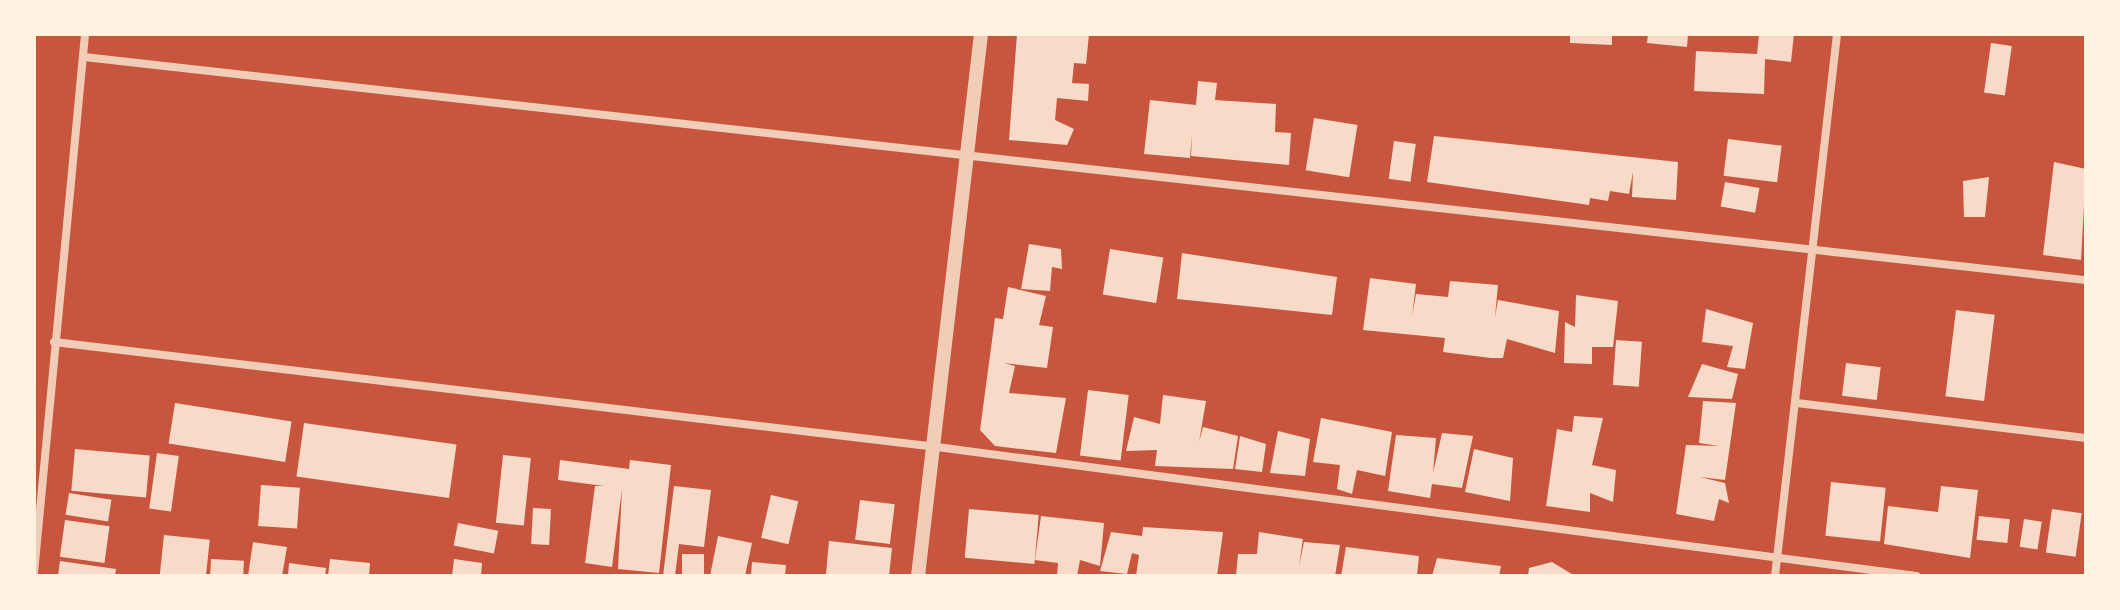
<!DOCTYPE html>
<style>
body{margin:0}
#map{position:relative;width:2120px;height:610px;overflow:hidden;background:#c8553d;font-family:Cabin,sans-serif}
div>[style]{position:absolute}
.building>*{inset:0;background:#f7dbc8;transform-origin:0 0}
.minor>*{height:8px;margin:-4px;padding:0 4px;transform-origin:4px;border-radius:4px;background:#f1ccb7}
.tertiary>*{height:14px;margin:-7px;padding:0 7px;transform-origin:7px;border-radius:7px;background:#f1ccb7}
span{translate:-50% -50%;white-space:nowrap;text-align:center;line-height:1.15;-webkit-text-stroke:7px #fff3e0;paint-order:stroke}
.frame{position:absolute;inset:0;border:36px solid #fff3e0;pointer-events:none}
</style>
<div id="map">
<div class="building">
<i style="clip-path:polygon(1017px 34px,1089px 34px,1086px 64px,1074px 63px,1072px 83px,1089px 84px,1088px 101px,1057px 98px,1055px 120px,1074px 129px,1067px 145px,1009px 140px)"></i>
<i style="clip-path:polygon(1570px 34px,1612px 34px,1612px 45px,1570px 43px)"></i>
<i style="clip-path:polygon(1648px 34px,1688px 34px,1687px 47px,1647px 43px)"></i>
<i style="clip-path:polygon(1759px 34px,1794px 34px,1791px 62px,1765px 59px,1764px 94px,1694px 91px,1696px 51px,1757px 54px)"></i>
<i style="left:1991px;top:43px;width:21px;height:50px;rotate:8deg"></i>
<i style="clip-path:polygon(1198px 81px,1217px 83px,1215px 100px,1276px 104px,1275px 132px,1291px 133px,1289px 165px,1191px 156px,1192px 133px,1190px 158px,1144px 154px,1150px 100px,1196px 105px)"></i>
<i style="left:1314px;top:118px;width:44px;height:53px;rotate:9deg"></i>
<i style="clip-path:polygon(1434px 136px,1678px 162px,1676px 200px,1632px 197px,1633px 172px,1629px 194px,1610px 191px,1608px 201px,1590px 198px,1589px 205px,1427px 182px)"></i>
<i style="left:1728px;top:139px;width:54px;height:37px;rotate:7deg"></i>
<i style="left:1394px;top:141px;width:22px;height:38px;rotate:8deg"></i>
<i style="clip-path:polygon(2054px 162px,2086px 169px,2081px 260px,2043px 255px)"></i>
<i style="clip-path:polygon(1989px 177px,1985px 217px,1964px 217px,1963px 181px)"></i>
<i style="left:1725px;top:182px;width:35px;height:25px;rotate:10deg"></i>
<i style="clip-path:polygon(1029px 244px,1061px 249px,1062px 269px,1052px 267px,1050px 291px,1021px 289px)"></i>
<i style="left:1110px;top:249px;width:54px;height:46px;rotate:9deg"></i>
<i style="clip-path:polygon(1182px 253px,1337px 277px,1332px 315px,1177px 299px)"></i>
<i style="clip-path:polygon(1370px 278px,1416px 284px,1412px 317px,1416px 294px,1448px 297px,1450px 281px,1498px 285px,1495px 317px,1498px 300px,1559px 311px,1555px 353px,1507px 339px,1503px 358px,1491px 358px,1443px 352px,1445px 338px,1363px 330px)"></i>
<i style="clip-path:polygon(1008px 287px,1046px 296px,1039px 325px,1053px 327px,1047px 368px,1004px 363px,1015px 366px,1009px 393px,1066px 398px,1056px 453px,995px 446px,980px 430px,995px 318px,1003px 319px)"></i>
<i style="clip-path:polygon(1576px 295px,1618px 301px,1613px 347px,1592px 347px,1592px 364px,1564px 363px,1565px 322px,1575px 327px)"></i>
<i style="clip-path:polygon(1706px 309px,1753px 323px,1745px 369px,1727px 367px,1733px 346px,1702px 342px)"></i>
<i style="left:1956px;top:310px;width:39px;height:87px;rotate:7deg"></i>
<i style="left:1616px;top:340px;width:26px;height:45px;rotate:4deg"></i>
<i style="left:1846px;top:363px;width:35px;height:33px;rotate:7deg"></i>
<i style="clip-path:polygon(1702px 364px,1738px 374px,1732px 399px,1688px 397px)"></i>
<i style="left:1088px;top:390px;width:41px;height:66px;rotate:7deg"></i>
<i style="clip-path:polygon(1163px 395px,1206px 401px,1199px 442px,1203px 427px,1238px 436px,1233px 469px,1155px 466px,1157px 450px,1126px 451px,1134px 417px,1160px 424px)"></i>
<i style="clip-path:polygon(1703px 401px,1736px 403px,1725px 480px,1700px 477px,1725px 483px,1729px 503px,1719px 499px,1714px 521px,1676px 514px,1686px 445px,1719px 446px,1699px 443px)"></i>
<i style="left:175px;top:403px;width:118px;height:41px;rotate:9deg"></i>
<i style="clip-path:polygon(1574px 416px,1603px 418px,1592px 465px,1616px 470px,1613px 502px,1590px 493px,1590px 512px,1546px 506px,1557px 429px,1572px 432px)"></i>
<i style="clip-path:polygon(1321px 418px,1392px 432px,1385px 476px,1357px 470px,1352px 494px,1337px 489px,1340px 465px,1313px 462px)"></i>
<i style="left:304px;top:423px;width:154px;height:54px;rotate:8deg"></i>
<i style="clip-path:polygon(1278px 431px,1310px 439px,1305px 476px,1270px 473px)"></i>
<i style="clip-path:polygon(1442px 433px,1473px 436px,1462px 488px,1432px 484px,1430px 498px,1388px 491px,1396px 435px,1436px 438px,1433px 473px)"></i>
<i style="clip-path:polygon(1240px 436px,1266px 444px,1262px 472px,1235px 469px)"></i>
<i style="left:75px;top:449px;width:75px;height:42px;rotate:5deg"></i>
<i style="clip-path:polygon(1474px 449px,1513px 458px,1510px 501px,1465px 492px)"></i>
<i style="left:157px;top:453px;width:22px;height:56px;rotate:8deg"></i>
<i style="left:503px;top:455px;width:28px;height:68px;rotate:6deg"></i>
<i style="clip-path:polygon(560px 460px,629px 469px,630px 460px,671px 465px,659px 573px,618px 569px,622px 489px,612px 567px,585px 563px,595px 486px,604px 486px,558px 480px)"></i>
<i style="left:1831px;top:482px;width:55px;height:54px;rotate:6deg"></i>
<i style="left:261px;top:485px;width:39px;height:41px;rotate:4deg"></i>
<i style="clip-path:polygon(674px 486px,711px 490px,704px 547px,679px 544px,675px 576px,663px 576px)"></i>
<i style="clip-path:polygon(1941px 486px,1978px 490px,1970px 558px,1884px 544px,1888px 506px,1938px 512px)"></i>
<i style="left:69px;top:493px;width:43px;height:22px;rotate:9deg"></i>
<i style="left:771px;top:495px;width:28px;height:44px;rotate:13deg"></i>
<i style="left:860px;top:500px;width:35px;height:40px;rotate:7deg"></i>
<i style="left:533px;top:508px;width:18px;height:36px;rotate:3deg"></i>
<i style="left:969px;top:509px;width:70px;height:49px;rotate:5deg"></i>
<i style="left:2052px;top:509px;width:30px;height:44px;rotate:8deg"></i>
<i style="clip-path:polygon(1041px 516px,1104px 523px,1100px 566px,1080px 560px,1077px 576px,1057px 576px,1058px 563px,1035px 560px)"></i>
<i style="left:1979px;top:516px;width:31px;height:24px;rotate:6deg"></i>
<i style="left:2024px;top:519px;width:18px;height:28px;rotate:9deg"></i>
<i style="left:65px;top:520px;width:45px;height:37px;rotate:8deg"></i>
<i style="left:458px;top:523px;width:41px;height:23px;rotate:11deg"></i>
<i style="clip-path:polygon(1143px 527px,1223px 532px,1217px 576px,1136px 576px,1139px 555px,1132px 553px,1127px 574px,1100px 571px,1111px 532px,1142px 536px)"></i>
<i style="clip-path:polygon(1259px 532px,1303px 539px,1299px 566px,1304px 542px,1340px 545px,1335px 576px,1236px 576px,1238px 554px,1257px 554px)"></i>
<i style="left:164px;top:535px;width:46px;height:41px;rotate:6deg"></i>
<i style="clip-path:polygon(718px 536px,752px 543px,745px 576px,710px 576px)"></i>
<i style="clip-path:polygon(829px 541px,892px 548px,889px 576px,826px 574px)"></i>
<i style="clip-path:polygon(253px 542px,287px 547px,282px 576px,248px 576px)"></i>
<i style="clip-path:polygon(1346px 547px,1419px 556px,1417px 576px,1341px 576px)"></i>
<i style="left:682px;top:554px;width:22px;height:22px"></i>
<i style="clip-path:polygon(1437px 558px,1501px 566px,1499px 576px,1432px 576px)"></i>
<i style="left:211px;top:559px;width:33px;height:17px;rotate:3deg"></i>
<i style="clip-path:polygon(330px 559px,370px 563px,369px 576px,328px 576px)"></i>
<i style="clip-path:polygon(454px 559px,482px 563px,481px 576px,452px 576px)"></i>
<i style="clip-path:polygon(60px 561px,116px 569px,115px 576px,58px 576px)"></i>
<i style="clip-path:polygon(752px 562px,786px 565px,785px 576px,751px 576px)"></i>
<i style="clip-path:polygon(1552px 562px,1575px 576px,1528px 576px,1529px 568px)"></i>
<i style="clip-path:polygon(289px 563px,326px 568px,325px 576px,288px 576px)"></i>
</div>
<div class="minor">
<i style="left:84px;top:57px;width:2014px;rotate:6.36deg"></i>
<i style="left:54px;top:342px;width:889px;rotate:6.78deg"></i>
<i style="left:937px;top:447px;width:988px;rotate:7.5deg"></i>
<i style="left:1797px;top:403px;width:291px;rotate:6.9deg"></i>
<i style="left:34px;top:573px;width:541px;rotate:-84.59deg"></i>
<i style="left:1775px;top:576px;width:546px;rotate:-83.47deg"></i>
</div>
<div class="tertiary">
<i style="left:918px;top:576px;width:546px;rotate:-83.37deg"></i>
</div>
<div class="frame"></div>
</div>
